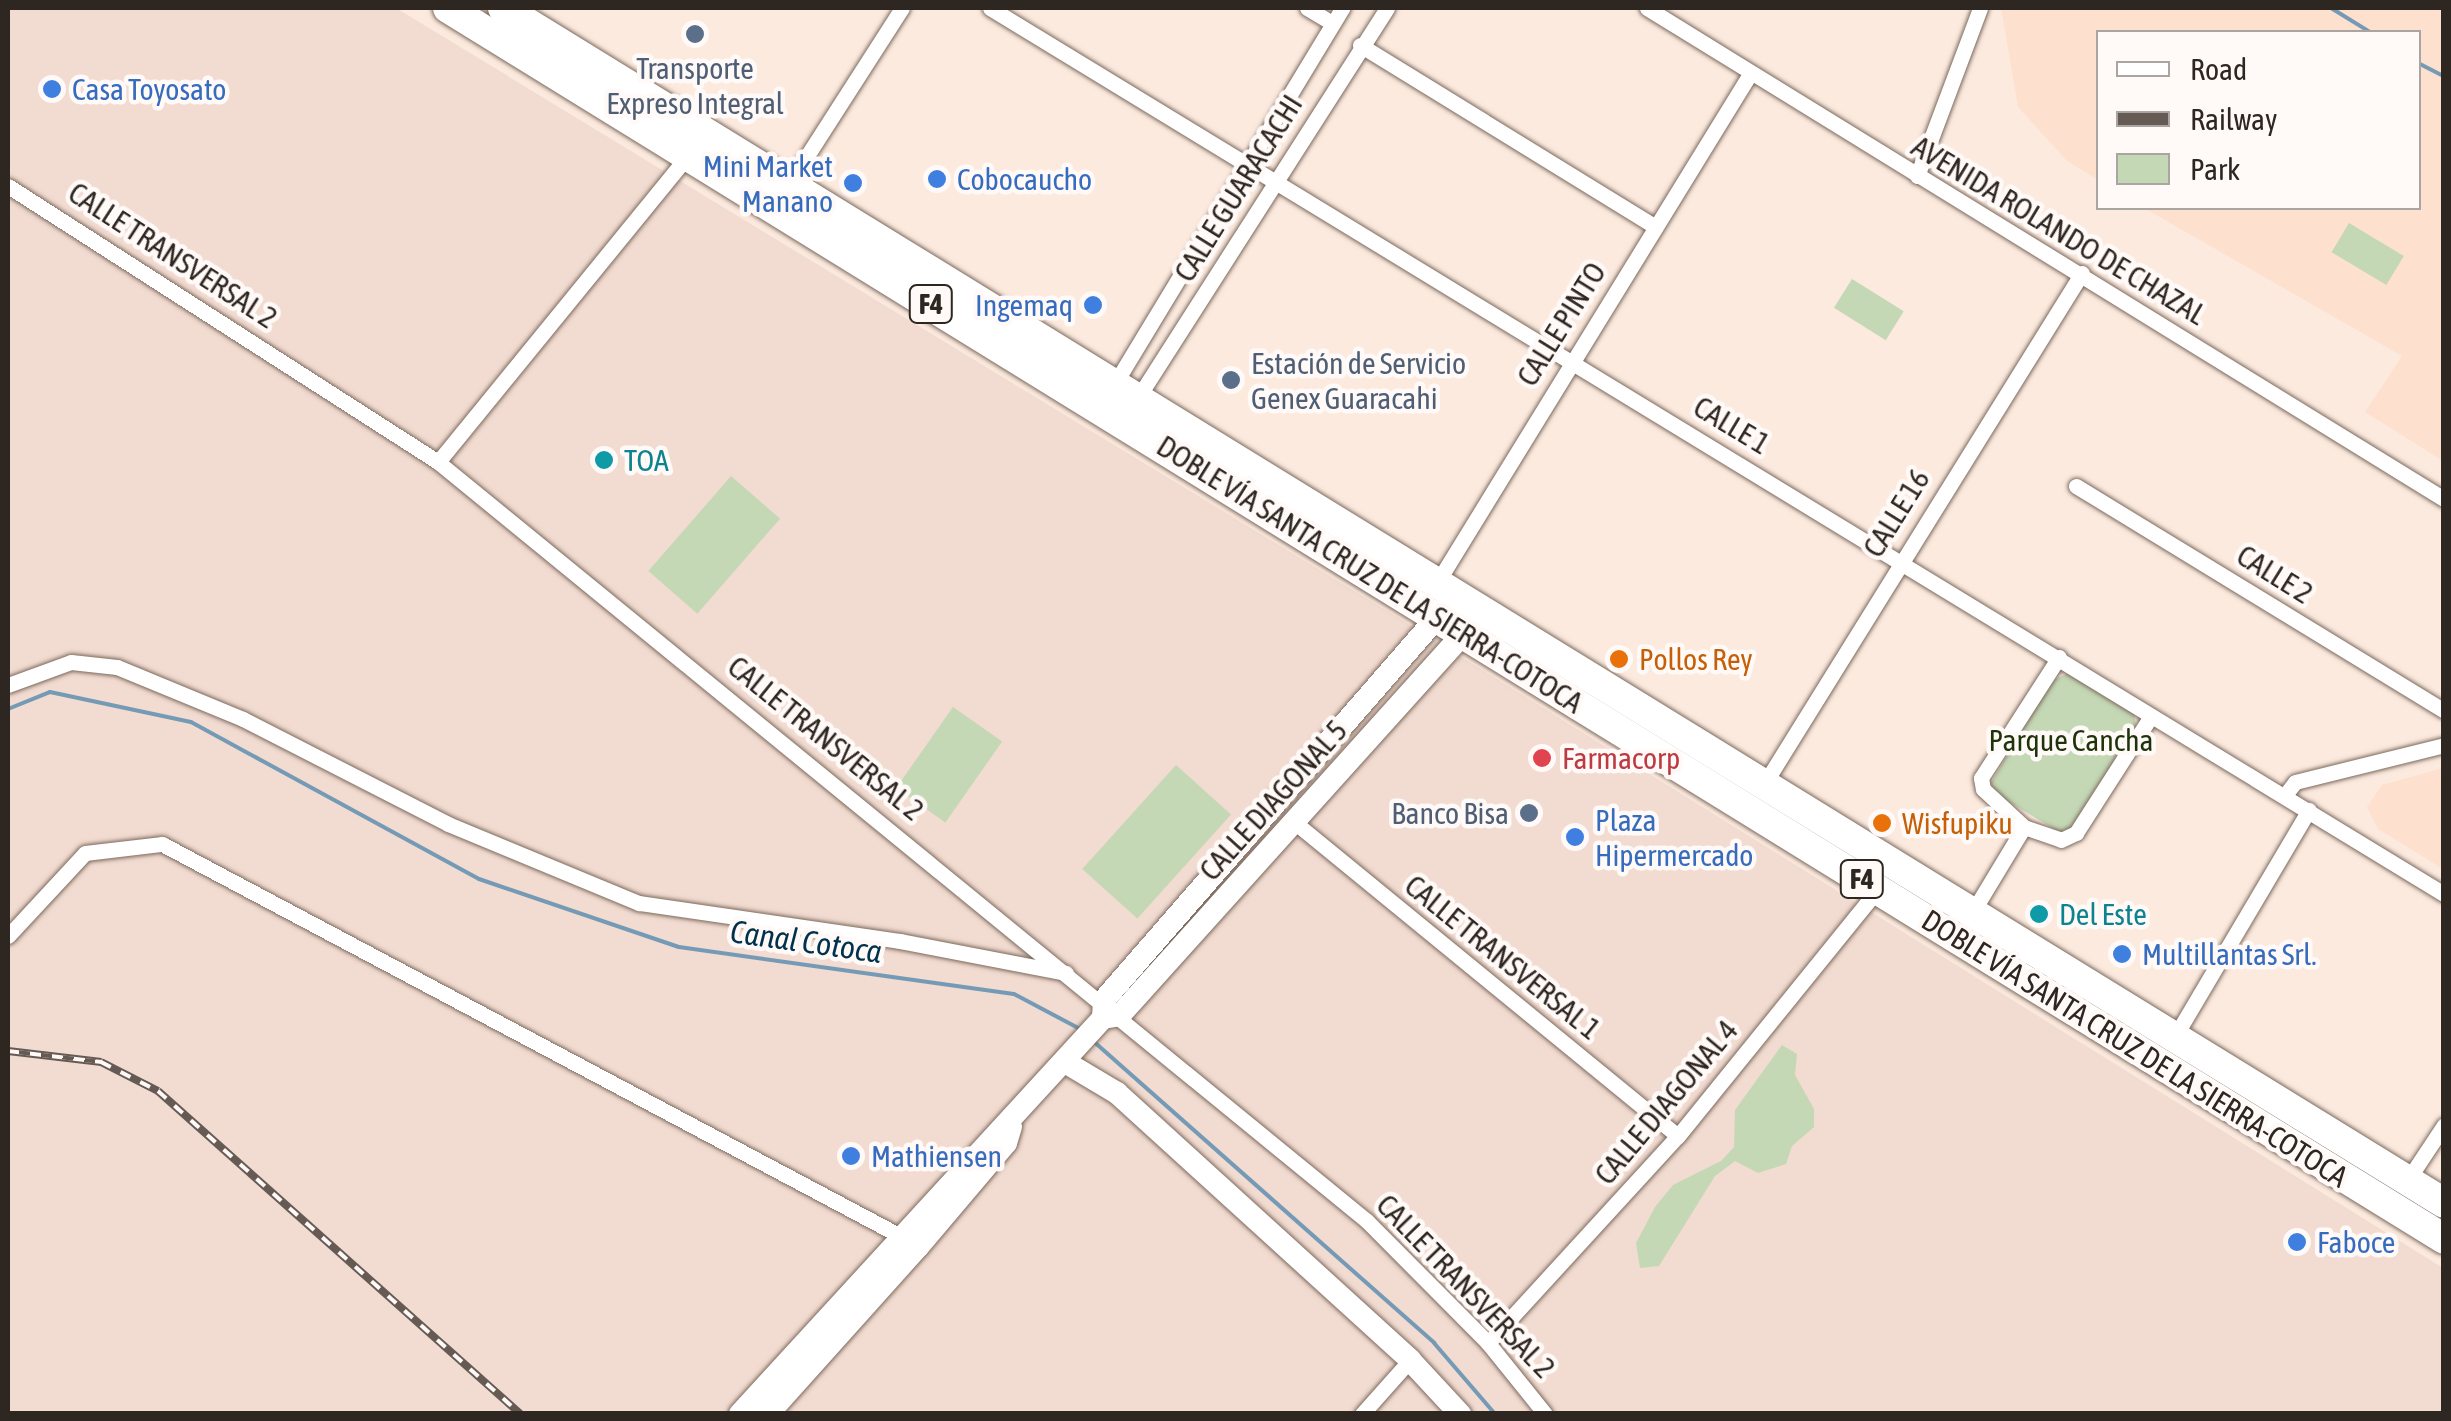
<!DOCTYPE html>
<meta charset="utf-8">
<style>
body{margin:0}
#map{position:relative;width:2451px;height:1421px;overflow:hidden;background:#fceadf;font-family:"Asap Condensed",sans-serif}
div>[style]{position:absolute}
.built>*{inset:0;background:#fee0ce}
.industrial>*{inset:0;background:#f2dbd0}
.green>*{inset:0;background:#c4d8b5;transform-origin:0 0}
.stream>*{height:4px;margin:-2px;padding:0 2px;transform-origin:2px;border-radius:2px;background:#759ab5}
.roads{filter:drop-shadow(0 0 2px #7c695d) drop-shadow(0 0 2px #7c695d)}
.street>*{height:15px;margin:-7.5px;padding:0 7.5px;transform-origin:7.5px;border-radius:7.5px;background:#fff}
.secondary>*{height:22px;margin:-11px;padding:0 11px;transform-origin:11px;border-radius:11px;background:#fff}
.highway>*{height:30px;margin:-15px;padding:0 15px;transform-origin:15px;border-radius:15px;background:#fff}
.rail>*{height:8px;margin-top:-4px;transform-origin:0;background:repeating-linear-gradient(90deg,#fffaf8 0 11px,#665b54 0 22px);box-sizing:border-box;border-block:2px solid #665b54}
.dots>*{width:28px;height:28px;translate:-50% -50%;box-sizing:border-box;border:5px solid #fffaf8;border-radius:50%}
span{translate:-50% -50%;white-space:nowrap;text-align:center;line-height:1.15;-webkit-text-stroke:9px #fffaf8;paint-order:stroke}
.shield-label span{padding:2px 8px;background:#fffaf8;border:2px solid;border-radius:8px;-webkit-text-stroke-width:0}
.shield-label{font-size:28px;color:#2e2620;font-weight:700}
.service-label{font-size:30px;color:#4e5e75}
.left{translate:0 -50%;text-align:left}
.right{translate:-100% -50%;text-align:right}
.shop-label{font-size:30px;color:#366cbe}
.street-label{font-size:30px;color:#2e2620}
.culture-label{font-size:30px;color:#0d838f}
.food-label{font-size:30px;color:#c56008}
.park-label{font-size:30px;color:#1e3309}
.health-label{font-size:30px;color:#be3a42}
.water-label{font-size:32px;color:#00324e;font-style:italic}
.frame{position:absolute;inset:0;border:10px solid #2e2620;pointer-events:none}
.legend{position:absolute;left:2096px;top:30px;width:325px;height:180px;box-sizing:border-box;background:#fffaf8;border:2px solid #aba5a2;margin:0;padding:12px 18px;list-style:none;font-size:30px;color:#2e2620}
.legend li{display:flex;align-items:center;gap:20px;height:50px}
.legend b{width:50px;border:2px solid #aba5a2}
</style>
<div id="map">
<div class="built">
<i style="clip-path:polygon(2001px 8px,2443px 8px,2443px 461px,2365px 412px,2402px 356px,2144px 208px,2418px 208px,2418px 32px,2098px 32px,2098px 180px,2067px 161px,2018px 107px)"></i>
<i style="clip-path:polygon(2443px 768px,2444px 768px,2443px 869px,2378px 829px,2367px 807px,2382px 785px)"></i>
</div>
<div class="industrial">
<i style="clip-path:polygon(8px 8px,396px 8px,1397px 617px,2443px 1268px,2443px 1413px,8px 1414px)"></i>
</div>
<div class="green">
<i style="left:2349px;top:223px;width:64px;height:34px;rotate:31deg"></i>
<i style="left:1852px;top:279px;width:61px;height:34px;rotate:32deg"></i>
<i style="left:731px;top:476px;width:65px;height:126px;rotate:41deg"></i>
<i style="clip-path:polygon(2069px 673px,2134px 713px,2136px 726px,2070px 829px,2059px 832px,1996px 794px,1991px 783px,2051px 681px)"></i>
<i style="left:953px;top:707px;width:60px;height:99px;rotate:35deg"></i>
<i style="left:1176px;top:765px;width:74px;height:140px;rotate:42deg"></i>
<i style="clip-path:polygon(1782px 1045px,1797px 1054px,1795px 1075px,1814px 1109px,1814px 1127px,1792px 1146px,1786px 1164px,1758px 1173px,1735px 1161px,1715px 1176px,1659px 1266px,1640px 1268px,1636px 1243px,1655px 1207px,1673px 1185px,1721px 1161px,1734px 1147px,1735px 1110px)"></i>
</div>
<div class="stream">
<i style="left:2331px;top:8px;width:46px;rotate:31.6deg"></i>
<i style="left:2418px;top:63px;width:29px;rotate:27deg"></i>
<i style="left:8px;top:709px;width:45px;rotate:-22deg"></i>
<i style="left:50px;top:692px;width:144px;rotate:12deg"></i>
<i style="left:191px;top:722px;width:328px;rotate:28.6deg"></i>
<i style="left:479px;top:879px;width:211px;rotate:18.8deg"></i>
<i style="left:679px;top:947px;width:338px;rotate:8deg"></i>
<i style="left:1014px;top:994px;width:77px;rotate:27.9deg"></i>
<i style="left:1092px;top:1040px;width:457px;rotate:41.5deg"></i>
<i style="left:1434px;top:1343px;width:94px;rotate:49.3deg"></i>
</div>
<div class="roads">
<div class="street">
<i style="left:990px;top:8px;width:1703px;rotate:31.36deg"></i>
<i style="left:1307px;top:8px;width:29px;rotate:31deg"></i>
<i style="left:1647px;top:8px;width:936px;rotate:31.64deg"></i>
<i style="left:1360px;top:45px;width:347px;rotate:31.6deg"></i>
<i style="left:1917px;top:176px;width:179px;rotate:-69.4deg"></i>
<i style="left:789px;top:184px;width:209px;rotate:-57.3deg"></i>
<i style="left:8px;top:186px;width:511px;rotate:32.69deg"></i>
<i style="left:438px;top:462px;width:1200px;rotate:39.25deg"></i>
<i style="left:1367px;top:1221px;width:172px;rotate:45.2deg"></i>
<i style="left:1488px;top:1343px;width:91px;rotate:51.2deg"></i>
<i style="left:1114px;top:385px;width:441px;rotate:-58.8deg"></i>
<i style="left:1137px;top:399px;width:464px;rotate:-57.4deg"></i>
<i style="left:438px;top:462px;width:396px;rotate:-50.8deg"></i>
<i style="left:2076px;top:486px;width:431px;rotate:31.4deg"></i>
<i style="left:1435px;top:586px;width:601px;rotate:-58.4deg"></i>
<i style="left:2059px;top:657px;width:144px;rotate:122.8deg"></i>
<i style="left:1981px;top:778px;width:11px;rotate:80deg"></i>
<i style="left:1983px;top:789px;width:56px;rotate:42.8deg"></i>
<i style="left:2024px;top:827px;width:39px;rotate:19deg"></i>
<i style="left:2061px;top:840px;width:17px;rotate:-25deg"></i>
<i style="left:2076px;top:833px;width:139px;rotate:-57.3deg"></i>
<i style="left:8px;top:685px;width:67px;rotate:-20.1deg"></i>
<i style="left:71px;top:662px;width:46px;rotate:6.2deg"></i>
<i style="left:117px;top:667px;width:136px;rotate:22.4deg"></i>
<i style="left:243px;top:719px;width:230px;rotate:27.1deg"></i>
<i style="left:448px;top:824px;width:207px;rotate:22.5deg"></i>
<i style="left:639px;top:903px;width:264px;rotate:8.3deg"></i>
<i style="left:900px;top:941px;width:169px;rotate:10.9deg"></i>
<i style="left:1763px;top:786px;width:604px;rotate:-58.13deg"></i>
<i style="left:2285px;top:795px;width:16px;rotate:-52deg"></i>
<i style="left:2295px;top:782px;width:154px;rotate:-13.9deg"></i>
<i style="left:1293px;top:821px;width:497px;rotate:39.3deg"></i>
<i style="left:1969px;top:918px;width:106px;rotate:-58.9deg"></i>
<i style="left:8px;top:936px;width:113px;rotate:-47.1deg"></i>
<i style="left:85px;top:853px;width:78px;rotate:-6.7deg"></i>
<i style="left:162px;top:844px;width:842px;rotate:27.96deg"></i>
<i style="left:2174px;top:1038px;width:265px;rotate:-59.4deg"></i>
<i style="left:2407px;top:1181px;width:67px;rotate:-56.5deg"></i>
<i style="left:1488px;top:1343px;width:281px;rotate:-47.5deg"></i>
<i style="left:1678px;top:1136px;width:318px;rotate:-51deg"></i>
<i style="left:1362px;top:1414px;width:72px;rotate:-48.4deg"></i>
</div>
<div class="secondary">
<i style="left:1103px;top:1018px;width:18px;rotate:-87deg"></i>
<i style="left:1104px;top:1000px;width:522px;rotate:-48.96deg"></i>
<i style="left:1065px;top:1062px;width:61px;rotate:30.8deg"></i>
<i style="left:1117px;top:1093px;width:396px;rotate:42.3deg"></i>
<i style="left:1410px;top:1360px;width:74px;rotate:47.2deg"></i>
<i style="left:740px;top:1414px;width:537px;rotate:-47.49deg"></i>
<i style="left:1103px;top:1018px;width:17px;rotate:-10deg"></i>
<i style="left:1120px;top:1015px;width:526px;rotate:-48deg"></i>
<i style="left:768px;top:1414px;width:224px;rotate:-48.1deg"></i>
<i style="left:918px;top:1247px;width:136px;rotate:-49.8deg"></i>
<i style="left:1006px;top:1143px;width:17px;rotate:-73deg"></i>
</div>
<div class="highway">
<i style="left:448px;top:8px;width:2345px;rotate:31.66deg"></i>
<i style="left:503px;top:8px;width:2279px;rotate:31.62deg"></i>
</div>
</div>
<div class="rail">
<i style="left:8px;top:1051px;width:94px;rotate:6.7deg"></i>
<i style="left:101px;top:1062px;width:64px;rotate:27deg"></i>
<i style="left:158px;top:1091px;width:485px;rotate:41.7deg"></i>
</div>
<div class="dots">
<i style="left:695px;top:34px;background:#5c6f8a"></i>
<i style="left:52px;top:89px;background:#3f7fe0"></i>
<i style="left:937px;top:179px;background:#3f7fe0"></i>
<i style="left:853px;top:183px;background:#3f7fe0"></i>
<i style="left:1093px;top:305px;background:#3f7fe0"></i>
<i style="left:1231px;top:380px;background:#5c6f8a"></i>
<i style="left:604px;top:460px;background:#0f9aa8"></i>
<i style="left:1619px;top:659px;background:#e8710a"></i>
<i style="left:1542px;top:758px;background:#e0444e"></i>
<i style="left:1529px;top:813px;background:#5c6f8a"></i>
<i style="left:1882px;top:823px;background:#e8710a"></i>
<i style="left:1575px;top:837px;background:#3f7fe0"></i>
<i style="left:2039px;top:914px;background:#0f9aa8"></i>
<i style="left:2122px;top:954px;background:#3f7fe0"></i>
<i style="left:851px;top:1156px;background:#3f7fe0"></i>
<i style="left:2297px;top:1242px;background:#3f7fe0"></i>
</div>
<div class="shield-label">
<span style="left:931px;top:304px">F4</span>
<span style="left:1862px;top:879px">F4</span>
</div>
<div class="service-label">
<span style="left:695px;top:85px">Transporte<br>Expreso Integral</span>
<span class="left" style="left:1251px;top:380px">Estación de Servicio<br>Genex Guaracahi</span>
<span class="right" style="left:1509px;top:813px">Banco Bisa</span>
</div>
<div class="shop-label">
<span class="left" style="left:72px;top:89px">Casa Toyosato</span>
<span class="right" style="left:833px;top:183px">Mini Market<br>Manano</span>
<span class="left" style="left:957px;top:179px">Cobocaucho</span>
<span class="right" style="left:1073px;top:305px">Ingemaq</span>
<span class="left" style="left:1595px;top:837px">Plaza<br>Hipermercado</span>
<span class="left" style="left:2142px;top:954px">Multillantas Srl.</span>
<span class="left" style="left:871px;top:1156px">Mathiensen</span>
<span class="left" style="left:2317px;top:1242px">Faboce</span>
</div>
<div class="street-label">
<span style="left:1238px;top:188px;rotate:-58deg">CALLE GUARACACHI</span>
<span style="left:2059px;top:230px;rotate:31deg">AVENIDA ROLANDO DE CHAZAL</span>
<span style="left:173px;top:255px;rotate:33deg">CALLE TRANSVERSAL 2</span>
<span style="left:1561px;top:324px;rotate:-58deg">CALLE PINTO</span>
<span style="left:1732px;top:425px;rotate:31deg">CALLE 1</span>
<span style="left:1896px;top:513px;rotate:-58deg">CALLE 16</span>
<span style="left:1370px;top:574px;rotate:32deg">DOBLE VÍA SANTA CRUZ DE LA SIERRA-COTOCA</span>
<span style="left:2275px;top:574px;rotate:32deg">CALLE 2</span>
<span style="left:826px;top:738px;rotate:39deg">CALLE TRANSVERSAL 2</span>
<span style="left:1273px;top:800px;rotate:-48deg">CALLE DIAGONAL 5</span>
<span style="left:1503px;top:957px;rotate:39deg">CALLE TRANSVERSAL 1</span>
<span style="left:2135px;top:1048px;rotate:32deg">DOBLE VÍA SANTA CRUZ DE LA SIERRA-COTOCA</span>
<span style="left:1666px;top:1102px;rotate:-50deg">CALLE DIAGONAL 4</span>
<span style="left:1466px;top:1286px;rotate:46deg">CALLE TRANSVERSAL 2</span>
</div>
<div class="culture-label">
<span class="left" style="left:624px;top:460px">TOA</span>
<span class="left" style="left:2059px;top:914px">Del Este</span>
</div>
<div class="food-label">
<span class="left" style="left:1639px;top:659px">Pollos Rey</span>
<span class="left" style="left:1902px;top:823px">Wisfupiku</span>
</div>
<div class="park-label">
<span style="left:2071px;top:740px">Parque Cancha</span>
</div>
<div class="health-label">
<span class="left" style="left:1562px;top:758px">Farmacorp</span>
</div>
<div class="water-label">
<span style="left:806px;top:942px;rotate:8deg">Canal Cotoca</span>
</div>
<div class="frame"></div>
<ul class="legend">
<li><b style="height:12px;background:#fff"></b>Road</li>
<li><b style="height:12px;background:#665b54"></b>Railway</li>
<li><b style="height:28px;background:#c4d8b5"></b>Park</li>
</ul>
</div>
